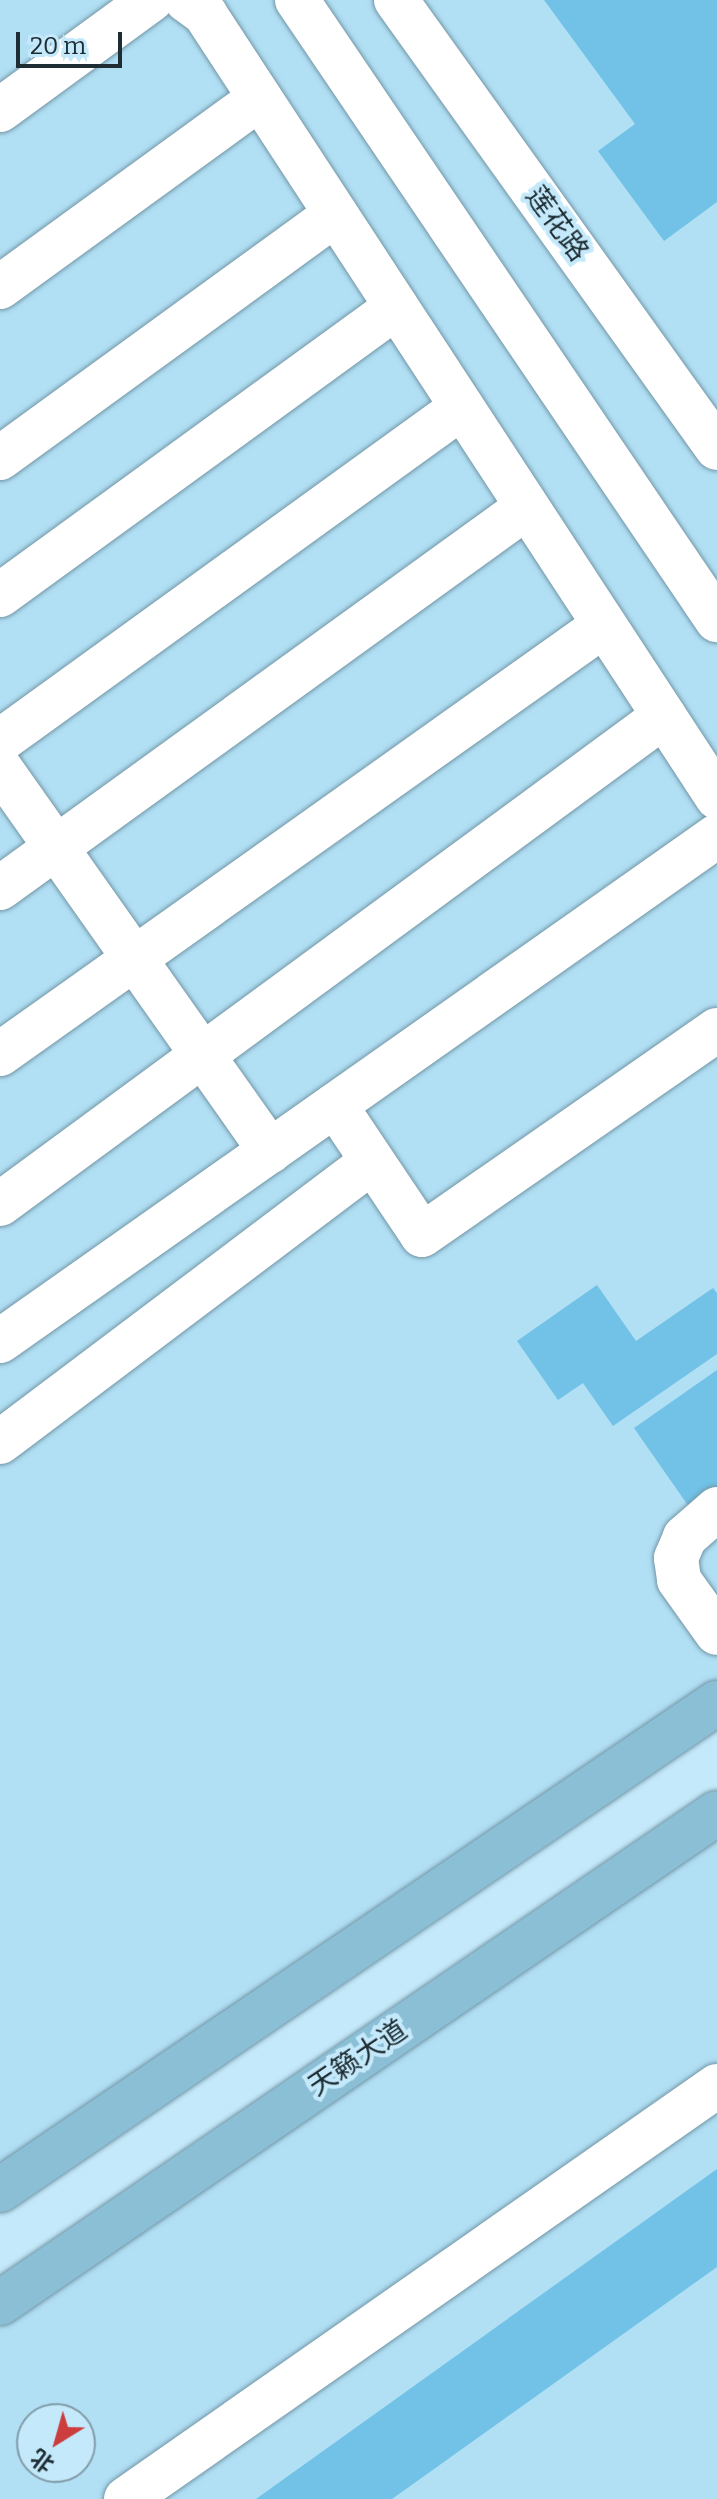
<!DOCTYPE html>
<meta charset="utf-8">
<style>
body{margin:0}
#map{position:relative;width:717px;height:2499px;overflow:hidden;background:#c4e9fa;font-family:Bitter,"Noto Sans SC",serif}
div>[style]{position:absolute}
.built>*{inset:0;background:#b1dff4}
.building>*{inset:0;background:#71c2e6}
.roads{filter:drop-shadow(0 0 2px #7396a6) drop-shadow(0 0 2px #7396a6)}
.minor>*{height:44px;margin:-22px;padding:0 22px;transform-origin:22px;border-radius:22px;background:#fff}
.major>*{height:44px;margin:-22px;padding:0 22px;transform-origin:22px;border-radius:22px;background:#8bbfd5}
span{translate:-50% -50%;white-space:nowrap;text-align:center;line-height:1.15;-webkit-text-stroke:8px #c4e9fa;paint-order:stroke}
.street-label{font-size:28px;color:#1e2c33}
.north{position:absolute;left:16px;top:2403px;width:80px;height:80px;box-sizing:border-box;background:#c4e9fa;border:2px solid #829daa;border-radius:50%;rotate:217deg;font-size:22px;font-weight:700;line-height:32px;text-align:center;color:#1e2c33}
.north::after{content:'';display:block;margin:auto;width:28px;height:36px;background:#cc3d3d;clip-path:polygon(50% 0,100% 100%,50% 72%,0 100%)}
.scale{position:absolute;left:16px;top:32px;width:106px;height:36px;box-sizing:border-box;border:4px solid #1e2c33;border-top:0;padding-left:10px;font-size:24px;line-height:28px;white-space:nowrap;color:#1e2c33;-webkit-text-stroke:6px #c4e9fa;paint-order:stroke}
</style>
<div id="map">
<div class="built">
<i style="clip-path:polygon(0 0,717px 0,717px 1705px,0 2193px)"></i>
<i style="clip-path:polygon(evenodd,717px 1813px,717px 2499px,0 2499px,0 2303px,717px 1813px,32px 2419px,80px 2419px,80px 2467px,32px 2467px,32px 2419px)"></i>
</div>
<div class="building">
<i style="clip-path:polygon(544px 0,717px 0,717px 202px,664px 241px,598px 151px,635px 124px)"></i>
<i style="clip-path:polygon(597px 1285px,636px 1341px,713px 1288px,717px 1293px,717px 1354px,613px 1426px,583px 1383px,558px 1400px,517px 1341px)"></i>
<i style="clip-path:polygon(717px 1370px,717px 1499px,694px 1514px,634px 1428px)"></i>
<i style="clip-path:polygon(717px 2169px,717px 2267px,392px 2499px,256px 2499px)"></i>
</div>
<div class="roads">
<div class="minor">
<i style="left:186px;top:0;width:24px;rotate:36deg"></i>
<i style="left:205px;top:14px;width:936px;rotate:56.82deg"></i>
<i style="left:297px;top:0;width:749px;rotate:55.89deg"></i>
<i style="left:396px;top:0;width:551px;rotate:54.38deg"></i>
<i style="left:0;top:110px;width:187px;rotate:-36.1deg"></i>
<i style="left:0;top:287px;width:321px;rotate:-36deg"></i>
<i style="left:0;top:458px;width:415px;rotate:-36deg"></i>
<i style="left:0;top:595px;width:490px;rotate:-36deg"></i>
<i style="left:0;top:741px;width:570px;rotate:-35.86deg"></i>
<i style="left:0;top:768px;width:469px;rotate:54.8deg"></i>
<i style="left:0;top:888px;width:650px;rotate:-35.87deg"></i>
<i style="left:0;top:1054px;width:741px;rotate:-35.38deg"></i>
<i style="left:335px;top:1105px;width:156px;rotate:56.2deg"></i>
<i style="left:422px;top:1235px;width:359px;rotate:-34.8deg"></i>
<i style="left:0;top:1204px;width:824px;rotate:-36.31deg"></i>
<i style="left:0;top:1341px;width:877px;rotate:-35.16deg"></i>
<i style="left:0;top:1442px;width:466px;rotate:-37deg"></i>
<i style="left:717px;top:1509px;width:43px;rotate:138.8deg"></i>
<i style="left:685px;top:1537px;width:23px;rotate:113deg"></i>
<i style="left:676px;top:1558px;width:22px;rotate:82deg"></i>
<i style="left:679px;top:1580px;width:65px;rotate:54.4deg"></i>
<i style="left:126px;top:2499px;width:721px;rotate:-34.95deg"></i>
</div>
<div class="major">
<i style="left:0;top:2190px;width:867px;rotate:-34.19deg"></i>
<i style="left:0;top:2303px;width:868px;rotate:-34.35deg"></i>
</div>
</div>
<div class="street-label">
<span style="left:557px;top:224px;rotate:54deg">莲花路</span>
<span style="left:358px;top:2058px;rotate:-34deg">天籁大道</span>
</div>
<div class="north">北</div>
<div class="scale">20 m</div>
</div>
